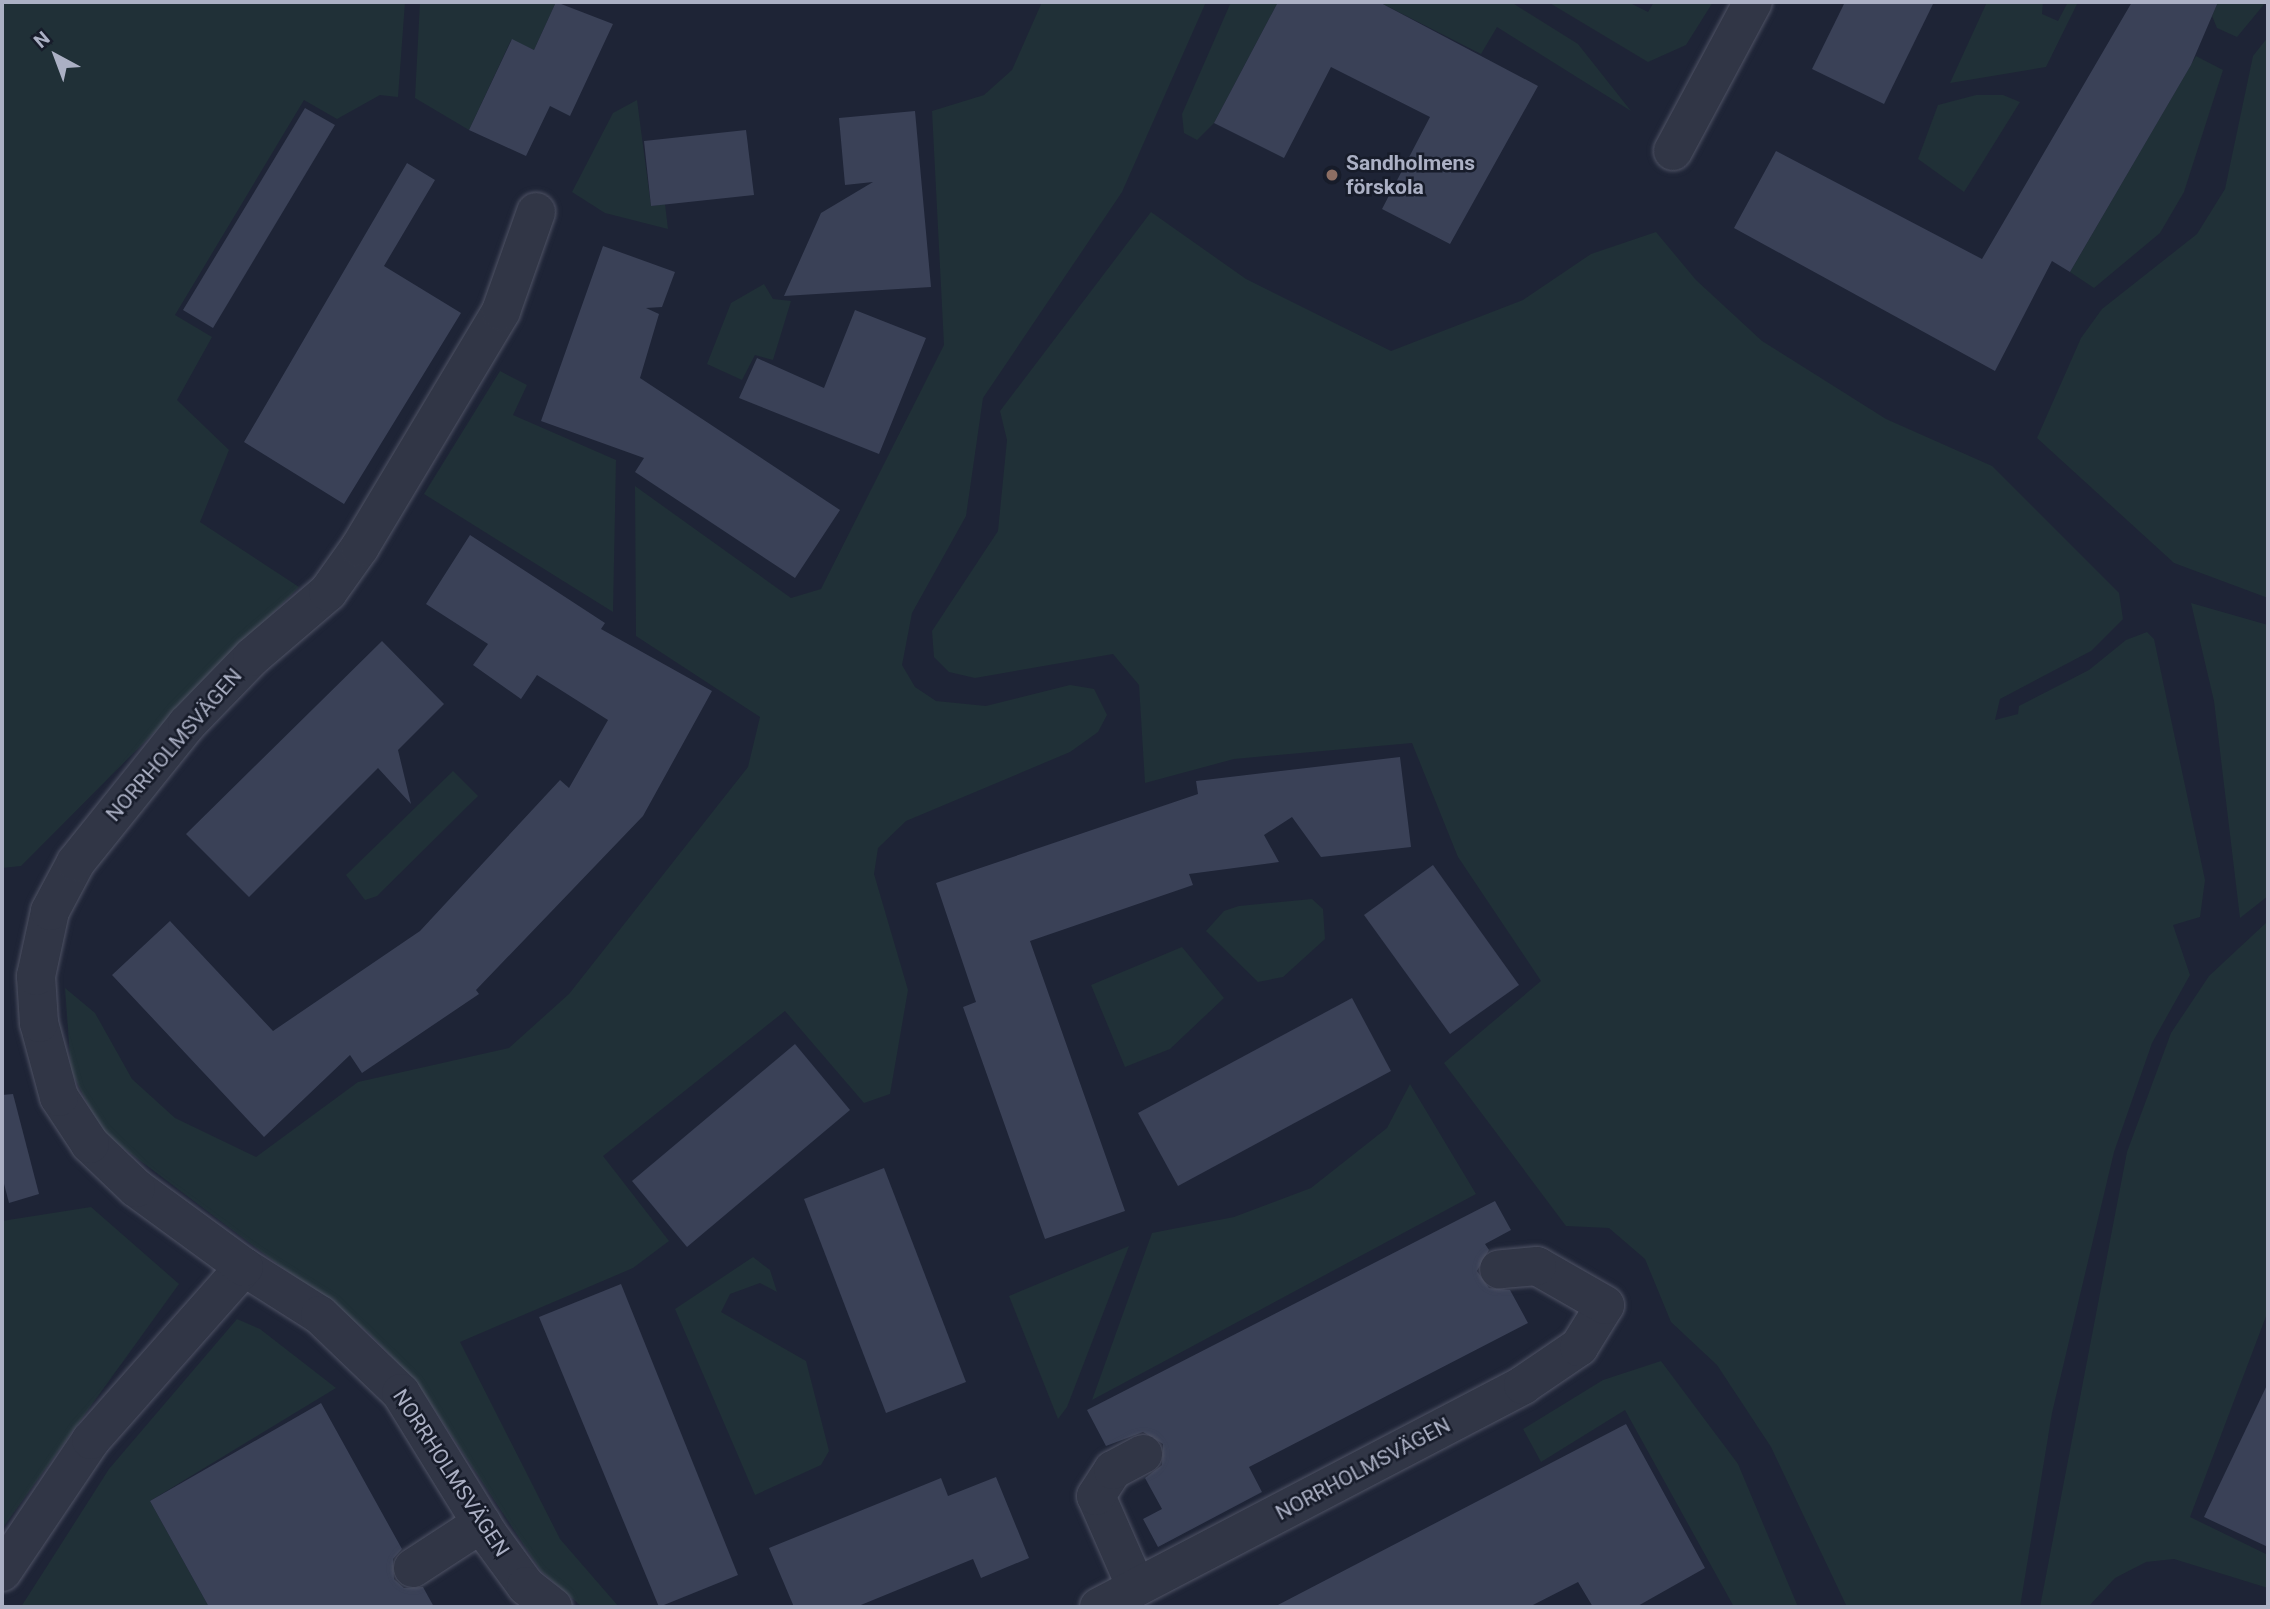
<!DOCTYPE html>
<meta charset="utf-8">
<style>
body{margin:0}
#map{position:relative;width:2270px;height:1609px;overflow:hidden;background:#1e2436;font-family:Roboto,sans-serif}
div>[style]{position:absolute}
.green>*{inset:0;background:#203037}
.building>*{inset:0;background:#3a4157}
.roads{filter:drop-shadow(0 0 2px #4f5365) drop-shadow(0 0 2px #4f5365)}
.minor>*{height:38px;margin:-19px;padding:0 19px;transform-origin:19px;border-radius:19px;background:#313646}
.dots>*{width:19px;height:19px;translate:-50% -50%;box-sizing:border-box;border:4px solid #171c2a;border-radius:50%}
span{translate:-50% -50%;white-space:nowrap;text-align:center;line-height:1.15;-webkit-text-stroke:5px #171c2a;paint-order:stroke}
.poi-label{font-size:21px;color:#abb0c4;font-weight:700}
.left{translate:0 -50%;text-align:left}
.street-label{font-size:21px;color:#abb0c4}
.frame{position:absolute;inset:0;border:4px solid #abb0c4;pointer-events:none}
.north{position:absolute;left:21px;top:21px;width:70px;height:70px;-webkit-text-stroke:5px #171c2a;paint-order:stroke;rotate:319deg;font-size:19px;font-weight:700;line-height:28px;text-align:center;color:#abb0c4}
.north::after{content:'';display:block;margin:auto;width:24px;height:32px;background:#abb0c4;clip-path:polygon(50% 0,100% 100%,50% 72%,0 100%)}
</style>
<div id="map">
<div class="green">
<i style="clip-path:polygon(2px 2px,405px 2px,398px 97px,380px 95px,337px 119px,304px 100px,175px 315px,212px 337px,177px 400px,229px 450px,200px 522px,299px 587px,21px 866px,2px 868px)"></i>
<i style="clip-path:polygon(420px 2px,556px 2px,534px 50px,511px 40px,469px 130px,415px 98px)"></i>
<i style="clip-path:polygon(1042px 2px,1206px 2px,1122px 192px,983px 398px,966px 516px,912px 613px,902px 665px,915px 687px,936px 701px,986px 706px,1070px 685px,1094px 689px,1107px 715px,1098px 732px,1070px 752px,906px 821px,878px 848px,874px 874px,908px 990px,890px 1094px,864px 1103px,785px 1011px,603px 1156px,669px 1241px,633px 1268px,460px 1342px,560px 1539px,619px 1607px,582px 1607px,541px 1571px,417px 1383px,368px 1332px,102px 1132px,71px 1071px,65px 988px,95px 1013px,132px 1079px,175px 1118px,256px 1157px,358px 1082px,509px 1048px,569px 994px,748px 767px,760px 717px,636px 636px,635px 486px,791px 598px,821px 589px,944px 345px,932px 111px,984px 95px,1012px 70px)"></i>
<i style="clip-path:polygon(1231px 2px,1278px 2px,1214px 123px,1197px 140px,1184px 133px,1182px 114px)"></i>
<i style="clip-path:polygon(1379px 2px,1511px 2px,1578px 44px,1631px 111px,1497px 27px,1481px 54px)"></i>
<i style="clip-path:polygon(1548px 2px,1628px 2px,1648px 12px,1654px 2px,1713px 2px,1686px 45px,1648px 62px)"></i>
<i style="clip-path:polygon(1987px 2px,2043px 2px,2042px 14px,2058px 21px,2068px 2px,2078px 2px,2046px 67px,1950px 83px)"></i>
<i style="clip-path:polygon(2218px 2px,2266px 2px,2237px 37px,2217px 28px,2212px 16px)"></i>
<i style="clip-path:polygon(2268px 37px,2268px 598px,2174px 563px,2037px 438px,2081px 338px,2102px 309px,2197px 234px,2225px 189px,2253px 56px)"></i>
<i style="clip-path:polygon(2196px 56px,2223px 70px,2184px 192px,2160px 233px,2094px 288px,2070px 272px)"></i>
<i style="clip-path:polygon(1976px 95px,2003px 95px,2020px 102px,1964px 192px,1918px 159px,1938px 105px)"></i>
<i style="clip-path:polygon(637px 100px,651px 206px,665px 204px,668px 229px,605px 213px,572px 192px,613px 113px)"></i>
<i style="clip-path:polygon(1151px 212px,1246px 279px,1391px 351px,1523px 300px,1591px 254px,1656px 232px,1696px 280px,1762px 341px,1886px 419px,1992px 466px,2119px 593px,2123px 619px,2091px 651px,2000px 699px,1995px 720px,2018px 714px,2019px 706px,2089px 670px,2126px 640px,2147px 632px,2154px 639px,2205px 880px,2200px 917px,2173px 925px,2190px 975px,2152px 1043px,2114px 1152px,2052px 1413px,2020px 1607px,1847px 1607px,1771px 1447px,1717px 1365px,1671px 1322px,1645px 1259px,1609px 1228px,1566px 1226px,1444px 1063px,1541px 981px,1458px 857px,1412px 743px,1234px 759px,1145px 783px,1139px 685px,1113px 654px,975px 678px,949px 672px,934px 657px,932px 631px,998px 531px,1007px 440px,1000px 411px)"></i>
<i style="clip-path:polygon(764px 284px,773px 299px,791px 301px,773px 360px,755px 355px,742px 380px,707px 364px,731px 303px)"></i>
<i style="clip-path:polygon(500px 371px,527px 385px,513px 415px,616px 460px,613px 612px,424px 494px)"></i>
<i style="clip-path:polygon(2191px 603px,2268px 625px,2268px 896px,2240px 918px,2214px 701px)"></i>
<i style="clip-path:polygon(453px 771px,478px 796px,377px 896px,365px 900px,346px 875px)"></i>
<i style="clip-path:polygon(1312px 899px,1323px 909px,1325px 939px,1283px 977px,1258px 982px,1206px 931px,1224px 911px,1239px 906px)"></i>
<i style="clip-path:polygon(2268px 921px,2268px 1311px,2190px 1517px,2268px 1555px,2268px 1588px,2174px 1559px,2146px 1562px,2115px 1578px,2088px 1607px,2040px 1607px,2127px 1152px,2171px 1033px,2209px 976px)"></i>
<i style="clip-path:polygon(1182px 947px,1224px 998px,1170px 1049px,1125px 1067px,1091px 985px)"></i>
<i style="clip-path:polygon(1410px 1084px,1476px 1194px,1092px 1400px,1152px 1233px,1234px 1217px,1311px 1188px,1387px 1128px)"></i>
<i style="clip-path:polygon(91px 1207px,179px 1284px,2px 1529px,2px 1221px)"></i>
<i style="clip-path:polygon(1129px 1246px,1067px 1407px,1058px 1419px,1009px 1296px)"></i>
<i style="clip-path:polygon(753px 1257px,770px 1270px,777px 1292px,760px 1283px,730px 1294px,721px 1312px,806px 1361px,829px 1451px,821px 1465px,755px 1495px,675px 1309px)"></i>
<i style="clip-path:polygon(237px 1319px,260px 1329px,336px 1388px,150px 1501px,209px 1607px,21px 1607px,109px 1469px)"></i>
<i style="clip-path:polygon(1661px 1361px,1738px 1464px,1798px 1607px,1734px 1607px,1625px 1410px,1541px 1462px,1523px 1429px,1603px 1380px)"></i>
</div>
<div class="building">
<i style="clip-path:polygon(556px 2px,613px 24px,570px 116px,550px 106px,526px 156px,469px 130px,512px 39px,534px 50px)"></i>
<i style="clip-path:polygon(1278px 2px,1379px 2px,1538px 86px,1450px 244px,1382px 209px,1430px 117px,1331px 67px,1284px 158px,1214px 123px)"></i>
<i style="clip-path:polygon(1845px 2px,1934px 2px,1884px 104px,1812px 69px)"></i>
<i style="clip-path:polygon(2132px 2px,2218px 2px,2191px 65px,2070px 272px,2052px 261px,1995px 371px,1734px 228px,1776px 151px,1982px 259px)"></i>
<i style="clip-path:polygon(305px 108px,335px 125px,213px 328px,183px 310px)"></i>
<i style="clip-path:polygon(915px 111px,931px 287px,784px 296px,821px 213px,873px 182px,845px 185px,839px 118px)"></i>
<i style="clip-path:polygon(746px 130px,754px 195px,651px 206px,644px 141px)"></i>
<i style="clip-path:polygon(407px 163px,435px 180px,384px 266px,461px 313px,344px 504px,244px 442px)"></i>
<i style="clip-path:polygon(603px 246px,675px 272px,662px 307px,646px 308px,659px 314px,640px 378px,840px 510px,795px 578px,635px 472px,644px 458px,541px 421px)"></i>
<i style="clip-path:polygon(855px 310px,926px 338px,879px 454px,739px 398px,757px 358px,824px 388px)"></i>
<i style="clip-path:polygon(470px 535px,605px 623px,601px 629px,712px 691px,643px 816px,476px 990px,479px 994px,362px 1073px,350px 1055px,264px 1137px,112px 975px,170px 921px,273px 1031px,420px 931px,560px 780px,569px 788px,608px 720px,537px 675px,521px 699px,473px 665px,488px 644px,426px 604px)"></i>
<i style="clip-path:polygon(382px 641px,444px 704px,398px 750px,411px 804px,378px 768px,249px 897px,186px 834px)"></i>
<i style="clip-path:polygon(1400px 757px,1411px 847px,1321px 857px,1292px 817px,1264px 835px,1279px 862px,1189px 874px,1193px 885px,1030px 941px,1125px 1211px,1045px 1239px,963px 1007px,976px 1002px,936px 883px,1198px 794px,1196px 781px)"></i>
<i style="clip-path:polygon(1433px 865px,1519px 985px,1450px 1034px,1364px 915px)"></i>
<i style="clip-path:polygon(1352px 998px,1391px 1071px,1178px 1186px,1138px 1113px)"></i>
<i style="clip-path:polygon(795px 1044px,850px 1110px,687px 1247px,632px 1181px)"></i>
<i style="clip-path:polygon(13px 1094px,39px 1194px,9px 1203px,2px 1176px,2px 1095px)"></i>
<i style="clip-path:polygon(884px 1168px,966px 1382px,886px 1413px,804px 1199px)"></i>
<i style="clip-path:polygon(1495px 1201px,1511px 1230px,1485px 1244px,1489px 1250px,1477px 1271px,1489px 1288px,1510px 1290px,1528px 1323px,1249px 1467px,1262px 1492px,1158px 1547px,1143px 1519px,1162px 1509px,1145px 1478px,1162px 1465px,1163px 1444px,1143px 1432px,1106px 1446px,1087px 1410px)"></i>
<i style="clip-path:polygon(621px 1284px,738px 1575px,659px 1607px,539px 1317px)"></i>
<i style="clip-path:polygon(2268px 1383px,2268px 1547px,2204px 1517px)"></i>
<i style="clip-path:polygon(321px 1403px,402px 1549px,393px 1559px,394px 1579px,404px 1588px,423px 1587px,434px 1607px,209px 1607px,150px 1501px)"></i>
<i style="clip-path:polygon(1626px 1424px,1705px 1568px,1636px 1607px,1593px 1607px,1578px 1582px,1529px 1607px,1274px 1607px)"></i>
<i style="clip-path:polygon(996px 1477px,1029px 1558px,981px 1578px,973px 1559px,856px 1607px,794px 1607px,769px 1548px,941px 1478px,948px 1496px)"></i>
</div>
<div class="roads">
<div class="minor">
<i style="left:1673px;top:151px;width:169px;rotate:-61.8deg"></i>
<i style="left:244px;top:1267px;width:90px;rotate:32.3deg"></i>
<i style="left:320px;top:1315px;width:112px;rotate:43.9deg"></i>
<i style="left:401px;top:1393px;width:166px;rotate:58.3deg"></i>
<i style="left:488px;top:1534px;width:64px;rotate:53.8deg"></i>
<i style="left:526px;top:1586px;width:34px;rotate:38deg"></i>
<i style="left:413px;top:1568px;width:82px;rotate:-33.1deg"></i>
<i style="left:2px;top:1572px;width:159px;rotate:-56deg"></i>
<i style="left:91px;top:1440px;width:231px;rotate:-48.5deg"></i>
<i style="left:244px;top:1267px;width:134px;rotate:-143.8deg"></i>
<i style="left:136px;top:1188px;width:64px;rotate:-136.3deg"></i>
<i style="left:90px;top:1144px;width:56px;rotate:-123.4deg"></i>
<i style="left:59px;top:1097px;width:77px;rotate:-105.1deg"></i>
<i style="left:39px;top:1023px;width:47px;rotate:-93.7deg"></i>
<i style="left:36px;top:976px;width:66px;rotate:-77.8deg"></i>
<i style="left:50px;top:911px;width:55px;rotate:-62deg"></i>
<i style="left:76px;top:862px;width:177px;rotate:-51.2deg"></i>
<i style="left:187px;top:724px;width:93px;rotate:-45.9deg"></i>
<i style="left:252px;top:657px;width:100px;rotate:-40.5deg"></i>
<i style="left:328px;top:592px;width:55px;rotate:-54.6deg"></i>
<i style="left:360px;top:547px;width:275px;rotate:-59.1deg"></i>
<i style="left:501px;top:311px;width:105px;rotate:-70.5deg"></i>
<i style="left:1136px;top:1587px;width:99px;rotate:-113.7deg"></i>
<i style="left:1096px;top:1496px;width:31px;rotate:-57deg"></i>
<i style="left:1113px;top:1470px;width:34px;rotate:-28deg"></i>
<i style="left:1099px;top:1607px;width:479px;rotate:-27.6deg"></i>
<i style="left:1523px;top:1385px;width:68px;rotate:-34.2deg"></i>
<i style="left:1579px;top:1347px;width:49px;rotate:-58.2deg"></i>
<i style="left:1605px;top:1305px;width:78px;rotate:-150.2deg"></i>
<i style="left:1537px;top:1266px;width:38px;rotate:175deg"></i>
</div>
</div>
<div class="dots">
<i style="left:1332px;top:175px;background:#8d6e63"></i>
</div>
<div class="poi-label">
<span class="left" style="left:1346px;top:175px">Sandholmens<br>förskola</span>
</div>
<div class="street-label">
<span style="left:174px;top:745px;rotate:-49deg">NORRHOLMSVÄGEN</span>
<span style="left:1363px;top:1469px;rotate:-28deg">NORRHOLMSVÄGEN</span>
<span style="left:451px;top:1473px;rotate:57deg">NORRHOLMSVÄGEN</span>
</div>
<div class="frame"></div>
<div class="north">N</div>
</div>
